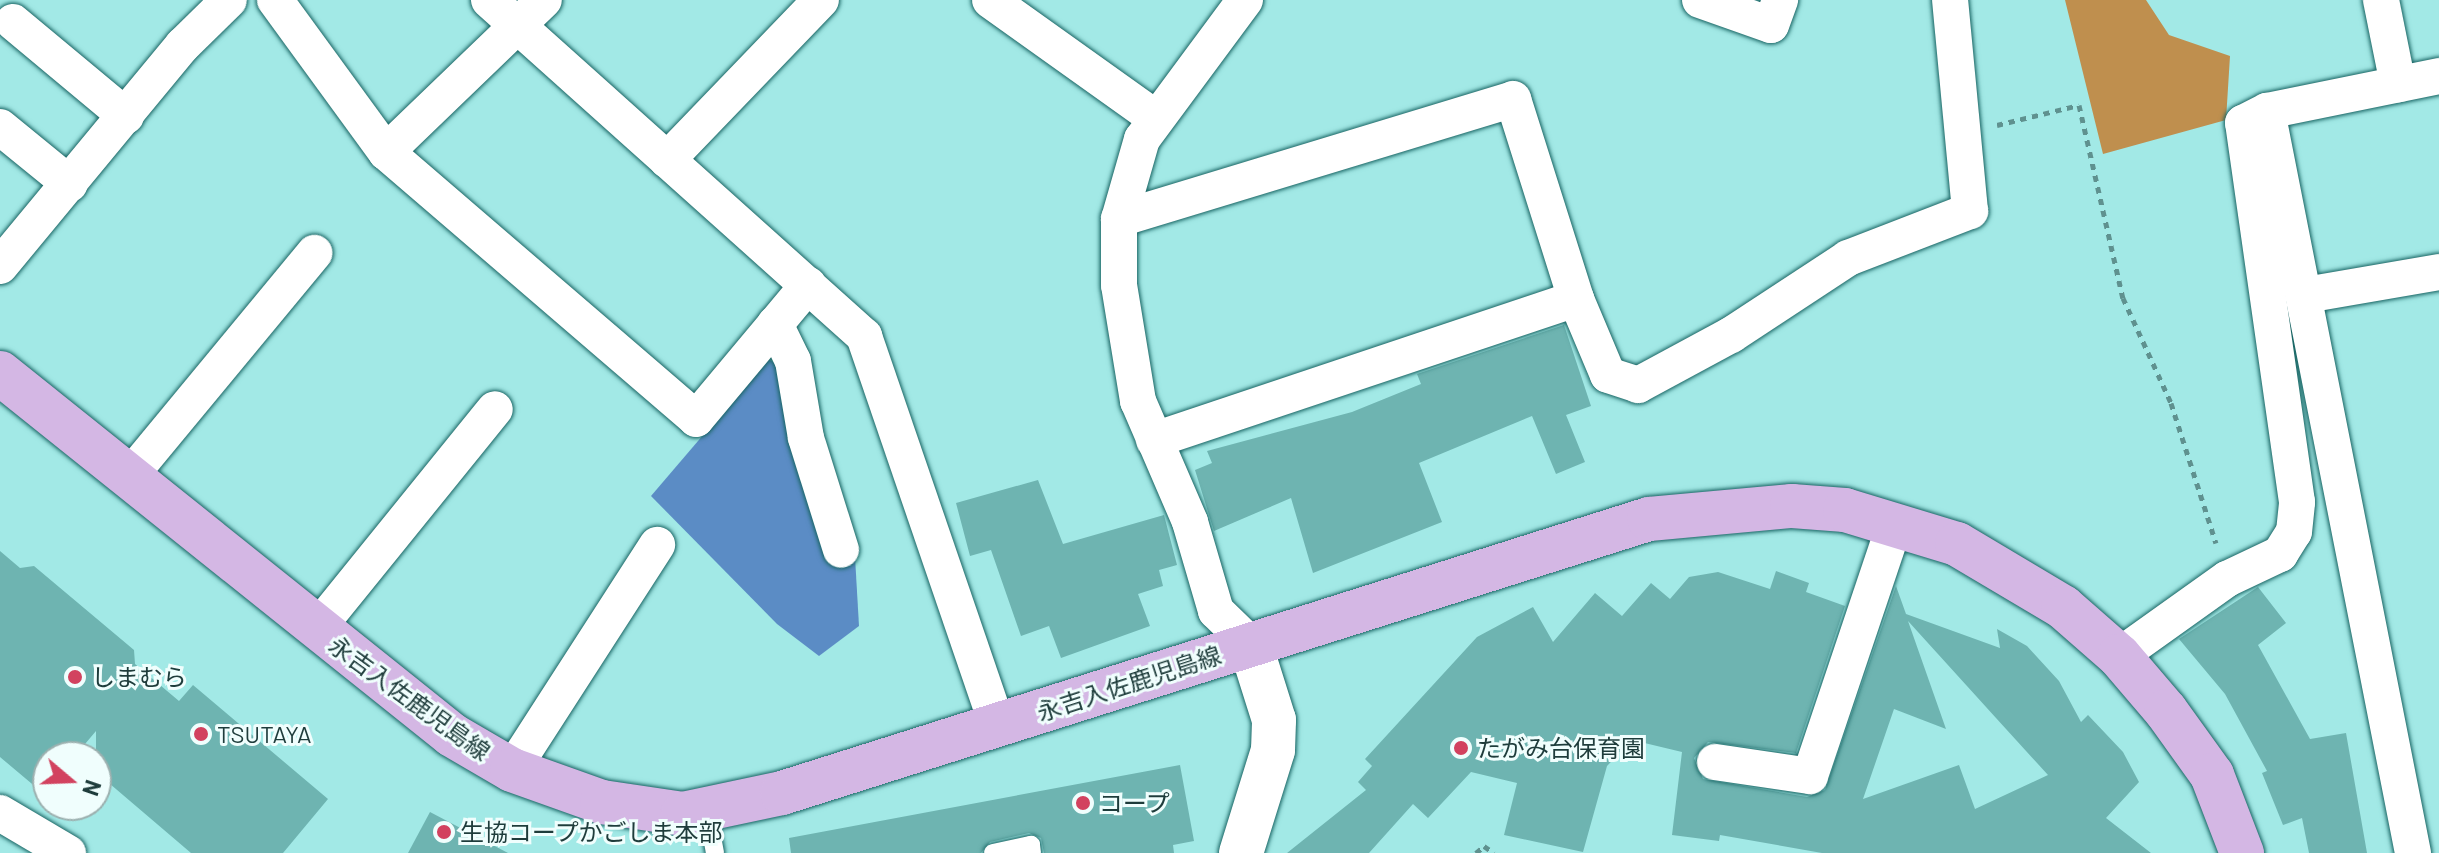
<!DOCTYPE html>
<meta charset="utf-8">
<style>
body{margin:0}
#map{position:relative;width:2439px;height:853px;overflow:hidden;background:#a2e9e6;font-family:Barlow,"Noto Sans JP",sans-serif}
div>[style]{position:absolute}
.forest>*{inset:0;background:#bf8f4e}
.water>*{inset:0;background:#5b8cc5}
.building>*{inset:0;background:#6eb4b1}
.path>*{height:5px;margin-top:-2.5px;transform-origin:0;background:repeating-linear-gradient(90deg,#5f918f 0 6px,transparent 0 12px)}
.roads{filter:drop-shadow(0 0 2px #186463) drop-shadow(0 0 2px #186463)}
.service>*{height:18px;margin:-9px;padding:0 9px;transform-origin:9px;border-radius:9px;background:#fff}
.minor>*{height:36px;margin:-18px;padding:0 18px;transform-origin:18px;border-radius:18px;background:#fff}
.tertiary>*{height:44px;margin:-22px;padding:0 22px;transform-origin:22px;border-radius:22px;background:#fff}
.primary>*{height:44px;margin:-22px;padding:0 22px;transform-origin:22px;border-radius:22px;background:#d4b7e4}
.dots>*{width:22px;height:22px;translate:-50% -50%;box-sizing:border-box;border:4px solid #f0fefd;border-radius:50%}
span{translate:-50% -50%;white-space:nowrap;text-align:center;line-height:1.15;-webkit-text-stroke:6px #f0fefd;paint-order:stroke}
.poi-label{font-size:24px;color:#1e3c3b}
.left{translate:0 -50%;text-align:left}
.street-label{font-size:24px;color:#1e3c3b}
.north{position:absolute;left:32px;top:741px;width:80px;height:80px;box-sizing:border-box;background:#f0fefd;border:2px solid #9cb0af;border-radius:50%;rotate:109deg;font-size:22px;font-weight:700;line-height:32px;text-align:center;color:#1e3c3b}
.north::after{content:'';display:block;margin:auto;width:28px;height:36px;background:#d2425f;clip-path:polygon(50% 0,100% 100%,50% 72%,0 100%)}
</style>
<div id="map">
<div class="forest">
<i style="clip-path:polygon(2065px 0,2146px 0,2169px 35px,2230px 56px,2226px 120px,2103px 154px)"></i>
</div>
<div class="water">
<i style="clip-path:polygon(768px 359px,785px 369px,855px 557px,859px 626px,819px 656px,777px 624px,651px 496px)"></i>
</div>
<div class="building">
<i style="clip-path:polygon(1564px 325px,1591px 406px,1566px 415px,1585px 462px,1556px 474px,1532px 416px,1419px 463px,1442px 522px,1313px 573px,1291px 498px,1214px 531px,1195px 470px,1212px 463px,1207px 451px,1352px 412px,1421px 384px,1417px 374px)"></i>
<i style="clip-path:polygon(1038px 480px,1063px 544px,1164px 515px,1177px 565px,1159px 570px,1163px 586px,1138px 594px,1150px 626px,1061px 658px,1049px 626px,1021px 636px,991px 550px,970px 556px,956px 503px)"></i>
<i style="clip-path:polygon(0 551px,20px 568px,34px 566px,134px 650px,135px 664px,179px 701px,193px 685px,328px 799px,283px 853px,191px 853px,96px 772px,96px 731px,74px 757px,48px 757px,44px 794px,0 757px)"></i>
<i style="clip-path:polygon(evenodd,1776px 571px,1809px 583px,1806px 592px,1845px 606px,1796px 753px,1708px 742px,1694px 758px,1703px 779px,1807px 797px,1825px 790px,1896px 586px,1906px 614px,2000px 648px,1997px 629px,2027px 646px,2059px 681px,2081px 722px,2088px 715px,2123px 752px,2139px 782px,2106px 818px,2151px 853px,1822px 853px,1720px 835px,1719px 841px,1672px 835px,1682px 752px,1632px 740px,1607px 766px,1583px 852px,1504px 835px,1517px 783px,1471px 772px,1428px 818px,1413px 804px,1369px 853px,1287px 853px,1366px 790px,1358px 782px,1372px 766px,1365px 759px,1477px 637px,1533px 607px,1553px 642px,1595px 593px,1622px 616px,1651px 583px,1670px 599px,1689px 577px,1718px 572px,1770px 589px,1776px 571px,1908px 621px,1996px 718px,2048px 775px,1975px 809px,1959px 765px,1863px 799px,1894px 709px,1946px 729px,1908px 621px)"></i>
<i style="clip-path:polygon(2258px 587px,2286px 623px,2258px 645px,2310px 739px,2346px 733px,2367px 853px,2309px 853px,2302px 818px,2283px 825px,2262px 773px,2267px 771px,2225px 694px,2179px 639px)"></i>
<i style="clip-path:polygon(1180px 765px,1194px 841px,1173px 845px,1174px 853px,1044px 853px,1041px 838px,1029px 833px,990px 842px,981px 853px,791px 853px,789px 838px)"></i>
<i style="clip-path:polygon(430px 812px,508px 853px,408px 853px)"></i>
</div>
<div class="path">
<i style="left:1997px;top:125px;width:84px;rotate:-13.7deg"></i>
<i style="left:2079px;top:105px;width:198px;rotate:77.2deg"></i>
<i style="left:2123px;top:298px;width:115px;rotate:65.4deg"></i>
<i style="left:2171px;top:403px;width:147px;rotate:72.2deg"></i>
<i style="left:1476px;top:853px;width:11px;rotate:-41deg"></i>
<i style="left:1484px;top:846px;width:12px;rotate:35deg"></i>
</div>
<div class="roads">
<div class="service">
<i style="left:707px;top:809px;width:45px;rotate:79.7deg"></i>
<i style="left:993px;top:853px;width:39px;rotate:-12deg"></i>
<i style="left:1031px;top:845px;width:8px;rotate:83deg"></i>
</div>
<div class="minor">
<i style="left:275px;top:0;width:188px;rotate:53.9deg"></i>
<i style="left:386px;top:152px;width:409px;rotate:40.7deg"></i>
<i style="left:696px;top:419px;width:175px;rotate:-50.1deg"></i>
<i style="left:489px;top:0;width:504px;rotate:41.86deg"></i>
<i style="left:864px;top:336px;width:411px;rotate:71.1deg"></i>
<i style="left:990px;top:0;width:201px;rotate:35.5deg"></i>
<i style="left:1245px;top:0;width:173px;rotate:126.5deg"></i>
<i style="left:1142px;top:139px;width:83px;rotate:106deg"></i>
<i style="left:1119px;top:219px;width:66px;rotate:90deg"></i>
<i style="left:1119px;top:285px;width:118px;rotate:80.7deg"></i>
<i style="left:1138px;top:401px;width:132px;rotate:66.7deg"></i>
<i style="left:1190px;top:522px;width:93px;rotate:73.7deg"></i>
<i style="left:1216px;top:611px;width:47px;rotate:44.1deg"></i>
<i style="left:1700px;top:0;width:75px;rotate:19.4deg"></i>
<i style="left:1771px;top:25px;width:27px;rotate:-70deg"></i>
<i style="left:2381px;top:0;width:86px;rotate:78.6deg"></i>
<i style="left:13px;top:22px;width:147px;rotate:39.8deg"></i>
<i style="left:0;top:127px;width:90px;rotate:39.2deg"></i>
<i style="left:386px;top:152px;width:219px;rotate:-43.9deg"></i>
<i style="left:667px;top:160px;width:222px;rotate:-46.1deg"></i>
<i style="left:1119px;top:219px;width:412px;rotate:-16.9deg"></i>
<i style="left:1513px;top:99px;width:210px;rotate:72.5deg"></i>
<i style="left:1576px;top:299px;width:82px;rotate:67.2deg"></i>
<i style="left:1608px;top:375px;width:32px;rotate:18deg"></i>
<i style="left:1638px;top:385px;width:106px;rotate:-28.3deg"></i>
<i style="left:1731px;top:335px;width:140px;rotate:-33.3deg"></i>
<i style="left:1848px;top:258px;width:131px;rotate:-21.1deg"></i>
<i style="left:1970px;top:211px;width:212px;rotate:-95.4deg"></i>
<i style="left:0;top:266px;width:287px;rotate:-50.4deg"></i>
<i style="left:183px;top:45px;width:64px;rotate:-44.4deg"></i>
<i style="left:2306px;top:295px;width:135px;rotate:-9.8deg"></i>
<i style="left:775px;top:324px;width:41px;rotate:64.1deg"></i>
<i style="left:793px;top:361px;width:78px;rotate:80.4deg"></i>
<i style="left:806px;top:438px;width:117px;rotate:72.6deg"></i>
<i style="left:1154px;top:440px;width:445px;rotate:-18.5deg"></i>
<i style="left:129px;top:477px;width:291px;rotate:-50.4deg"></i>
<i style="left:316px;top:630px;width:284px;rotate:-51deg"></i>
<i style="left:2119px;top:656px;width:133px;rotate:-35.5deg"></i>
<i style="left:2227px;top:579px;width:59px;rotate:-25.3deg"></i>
<i style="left:2280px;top:554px;width:26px;rotate:-58deg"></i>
<i style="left:2294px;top:532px;width:30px;rotate:-84deg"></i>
<i style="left:2297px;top:502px;width:383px;rotate:-98.1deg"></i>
<i style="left:2243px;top:123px;width:27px;rotate:-27deg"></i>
<i style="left:1715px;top:762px;width:96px;rotate:8.4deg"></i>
<i style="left:1810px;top:776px;width:267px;rotate:-71.4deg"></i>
<i style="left:512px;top:770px;width:268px;rotate:-57.2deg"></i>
<i style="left:0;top:813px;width:79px;rotate:30.5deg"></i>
<i style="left:2413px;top:853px;width:756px;rotate:-101.13deg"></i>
<i style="left:2267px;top:111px;width:176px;rotate:-11.5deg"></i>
</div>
<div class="tertiary">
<i style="left:1241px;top:853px;width:108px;rotate:-72.7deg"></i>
<i style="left:1273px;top:750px;width:30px;rotate:-88deg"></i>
<i style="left:1274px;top:720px;width:80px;rotate:-107.5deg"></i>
</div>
<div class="primary">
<i style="left:0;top:373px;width:579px;rotate:38.69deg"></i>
<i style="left:452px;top:735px;width:69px;rotate:30.3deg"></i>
<i style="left:512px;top:770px;width:96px;rotate:19.6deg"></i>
<i style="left:602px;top:802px;width:82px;rotate:8.4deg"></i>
<i style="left:683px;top:814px;width:101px;rotate:-12deg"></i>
<i style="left:782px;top:793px;width:909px;rotate:-17.54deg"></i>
<i style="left:1649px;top:519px;width:144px;rotate:-5.2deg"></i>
<i style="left:1792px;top:506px;width:53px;rotate:4.3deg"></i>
<i style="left:1845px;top:510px;width:117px;rotate:16.9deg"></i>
<i style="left:1957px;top:544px;width:123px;rotate:30.7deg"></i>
<i style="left:2063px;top:607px;width:74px;rotate:41.2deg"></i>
<i style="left:2119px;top:656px;width:72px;rotate:49.5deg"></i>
<i style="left:2166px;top:711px;width:79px;rotate:54.3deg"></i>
<i style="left:2212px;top:775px;width:84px;rotate:69deg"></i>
</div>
</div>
<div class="dots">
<i style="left:75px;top:677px;background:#d2425f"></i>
<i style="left:201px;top:734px;background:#d2425f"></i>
<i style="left:1461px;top:748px;background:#d2425f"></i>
<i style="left:1083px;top:803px;background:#d2425f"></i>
<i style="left:444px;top:832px;background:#d2425f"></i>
</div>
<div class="poi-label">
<span class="left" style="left:91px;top:677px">しまむら</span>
<span class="left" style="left:217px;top:734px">TSUTAYA</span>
<span class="left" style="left:1477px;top:748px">たがみ台保育園</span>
<span class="left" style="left:1099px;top:803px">コープ</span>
<span class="left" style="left:460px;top:832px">生協コープかごしま本部</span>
</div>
<div class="street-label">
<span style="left:1129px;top:683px;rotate:-18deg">永吉入佐鹿児島線</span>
<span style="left:410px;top:698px;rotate:36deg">永吉入佐鹿児島線</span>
</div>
<div class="north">N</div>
</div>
